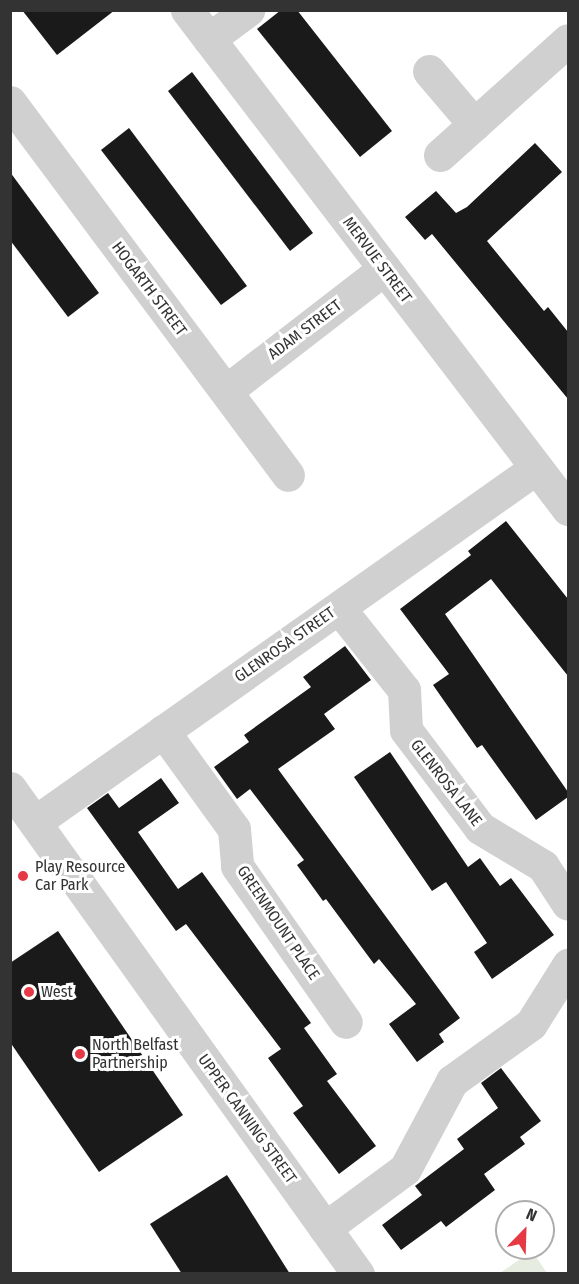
<!DOCTYPE html>
<style>
body{margin:0}
#map{position:relative;width:579px;height:1284px;overflow:hidden;background:#fff;font-family:"Fira Sans Condensed",sans-serif}
div>[style]{position:absolute}
.green>*{inset:0;background:#e6ecdf}
.building>*{inset:0;background:#1a1a1a}
.minor>*{height:33px;margin:-16.5px;padding:0 16.5px;transform-origin:16.5px;border-radius:16.5px;background:#d0d0d0}
.dots>*{width:16px;height:16px;translate:-50% -50%;box-sizing:border-box;border:3px solid #fff;border-radius:50%}
span{translate:-50% -50%;white-space:nowrap;text-align:center;line-height:1.15;-webkit-text-stroke:6px #fff;paint-order:stroke}
.street-label{font-size:16px;color:#333}
.poi-label{font-size:16px;color:#333}
.left{translate:0 -50%;text-align:left}
.frame{position:absolute;inset:0;border:12px solid #333;pointer-events:none}
.north{position:absolute;left:495px;top:1200px;width:60px;height:60px;box-sizing:border-box;background:#fff;border:2px solid #adadad;border-radius:50%;rotate:23deg;font-size:16px;font-weight:700;line-height:24px;text-align:center;color:#333}
.north::after{content:'';display:block;margin:auto;width:21px;height:27px;background:#e63946;clip-path:polygon(50% 0,100% 100%,50% 72%,0 100%)}
</style>
<div id="map">
<div class="green">
<i style="clip-path:polygon(532px 1251px,547px 1273px,500px 1273px)"></i>
</div>
<div class="building">
<i style="clip-path:polygon(22px 10px,115px 10px,57px 55px)"></i>
<i style="clip-path:polygon(281px 10px,297px 10px,392px 131px,360px 157px,257px 29px)"></i>
<i style="clip-path:polygon(192px 72px,313px 233px,290px 251px,168px 91px)"></i>
<i style="clip-path:polygon(129px 128px,247px 286px,221px 305px,101px 150px)"></i>
<i style="clip-path:polygon(535px 143px,562px 172px,487px 241px,544px 311px,548px 307px,568px 332px,568px 399px,432px 234px,425px 240px,405px 217px,436px 191px,456px 213px,467px 207px)"></i>
<i style="clip-path:polygon(10px 172px,99px 293px,68px 317px,10px 240px)"></i>
<i style="clip-path:polygon(506px 521px,568px 599px,568px 676px,491px 579px,445px 614px,568px 792px,568px 797px,536px 820px,482px 745px,477px 748px,433px 685px,449px 674px,400px 609px,471px 555px,468px 551px)"></i>
<i style="clip-path:polygon(345px 646px,371px 680px,324px 714px,335px 729px,278px 769px,460px 1018px,439px 1034px,444px 1042px,417px 1062px,389px 1024px,416px 1004px,379px 959px,374px 964px,326px 899px,323px 901px,297px 865px,304px 860px,250px 789px,237px 799px,214px 767px,249px 742px,244px 735px,311px 687px,303px 677px)"></i>
<i style="clip-path:polygon(390px 752px,468px 867px,480px 858px,500px 886px,511px 878px,554px 935px,492px 979px,474px 952px,487px 943px,446px 882px,432px 891px,354px 777px)"></i>
<i style="clip-path:polygon(161px 778px,179px 803px,138px 832px,178px 889px,202px 872px,311px 1023px,304px 1028px,337px 1074px,327px 1081px,376px 1146px,339px 1174px,293px 1113px,303px 1106px,268px 1058px,281px 1049px,186px 924px,176px 931px,87px 808px,108px 793px,119px 808px)"></i>
<i style="clip-path:polygon(58px 931px,183px 1115px,99px 1172px,10px 1042px,10px 963px)"></i>
<i style="clip-path:polygon(501px 1068px,541px 1121px,520px 1137px,525px 1144px,484px 1174px,495px 1190px,446px 1227px,441px 1221px,401px 1250px,382px 1225px,422px 1195px,415px 1186px,464px 1149px,457px 1139px,498px 1108px,481px 1083px)"></i>
<i style="clip-path:polygon(227px 1175px,244px 1201px,290px 1274px,182px 1274px,150px 1224px)"></i>
</div>
<div class="minor">
<i style="left:187px;top:10px;width:628px;rotate:52.64deg"></i>
<i style="left:209px;top:39px;width:49px;rotate:-36.6deg"></i>
<i style="left:429px;top:71px;width:70px;rotate:49.7deg"></i>
<i style="left:10px;top:102px;width:465px;rotate:53.3deg"></i>
<i style="left:440px;top:155px;width:172px;rotate:-41.9deg"></i>
<i style="left:226px;top:391px;width:200px;rotate:-37.7deg"></i>
<i style="left:339px;top:608px;width:105px;rotate:51.6deg"></i>
<i style="left:404px;top:690px;width:40px;rotate:87.1deg"></i>
<i style="left:406px;top:730px;width:123px;rotate:52.9deg"></i>
<i style="left:480px;top:828px;width:74px;rotate:31.1deg"></i>
<i style="left:543px;top:866px;width:45px;rotate:56.7deg"></i>
<i style="left:163px;top:731px;width:121px;rotate:54.1deg"></i>
<i style="left:234px;top:829px;width:37px;rotate:85deg"></i>
<i style="left:237px;top:866px;width:190px;rotate:55.1deg"></i>
<i style="left:10px;top:788px;width:598px;rotate:54.4deg"></i>
<i style="left:35px;top:822px;width:613px;rotate:-35.24deg"></i>
<i style="left:325px;top:1228px;width:99px;rotate:-36.4deg"></i>
<i style="left:405px;top:1169px;width:100px;rotate:-61.9deg"></i>
<i style="left:452px;top:1081px;width:97px;rotate:-35.8deg"></i>
<i style="left:531px;top:1024px;width:70px;rotate:-57.9deg"></i>
</div>
<div class="dots">
<i style="left:23px;top:876px;background:#e63946"></i>
<i style="left:29px;top:992px;background:#e63946"></i>
<i style="left:80px;top:1054px;background:#e63946"></i>
</div>
<div class="street-label">
<span style="left:377px;top:260px;rotate:53deg">MERVUE STREET</span>
<span style="left:149px;top:289px;rotate:53deg">HOGARTH STREET</span>
<span style="left:305px;top:330px;rotate:-37deg">ADAM STREET</span>
<span style="left:285px;top:645px;rotate:-35deg">GLENROSA STREET</span>
<span style="left:446px;top:783px;rotate:52deg">GLENROSA LANE</span>
<span style="left:278px;top:923px;rotate:56deg">GREENMOUNT PLACE</span>
<span style="left:247px;top:1119px;rotate:54deg">UPPER CANNING STREET</span>
</div>
<div class="poi-label">
<span class="left" style="left:35px;top:876px">Play Resource<br>Car Park</span>
<span class="left" style="left:41px;top:992px">West</span>
<span class="left" style="left:92px;top:1054px">North Belfast<br>Partnership</span>
</div>
<div class="frame"></div>
<div class="north">N</div>
</div>
